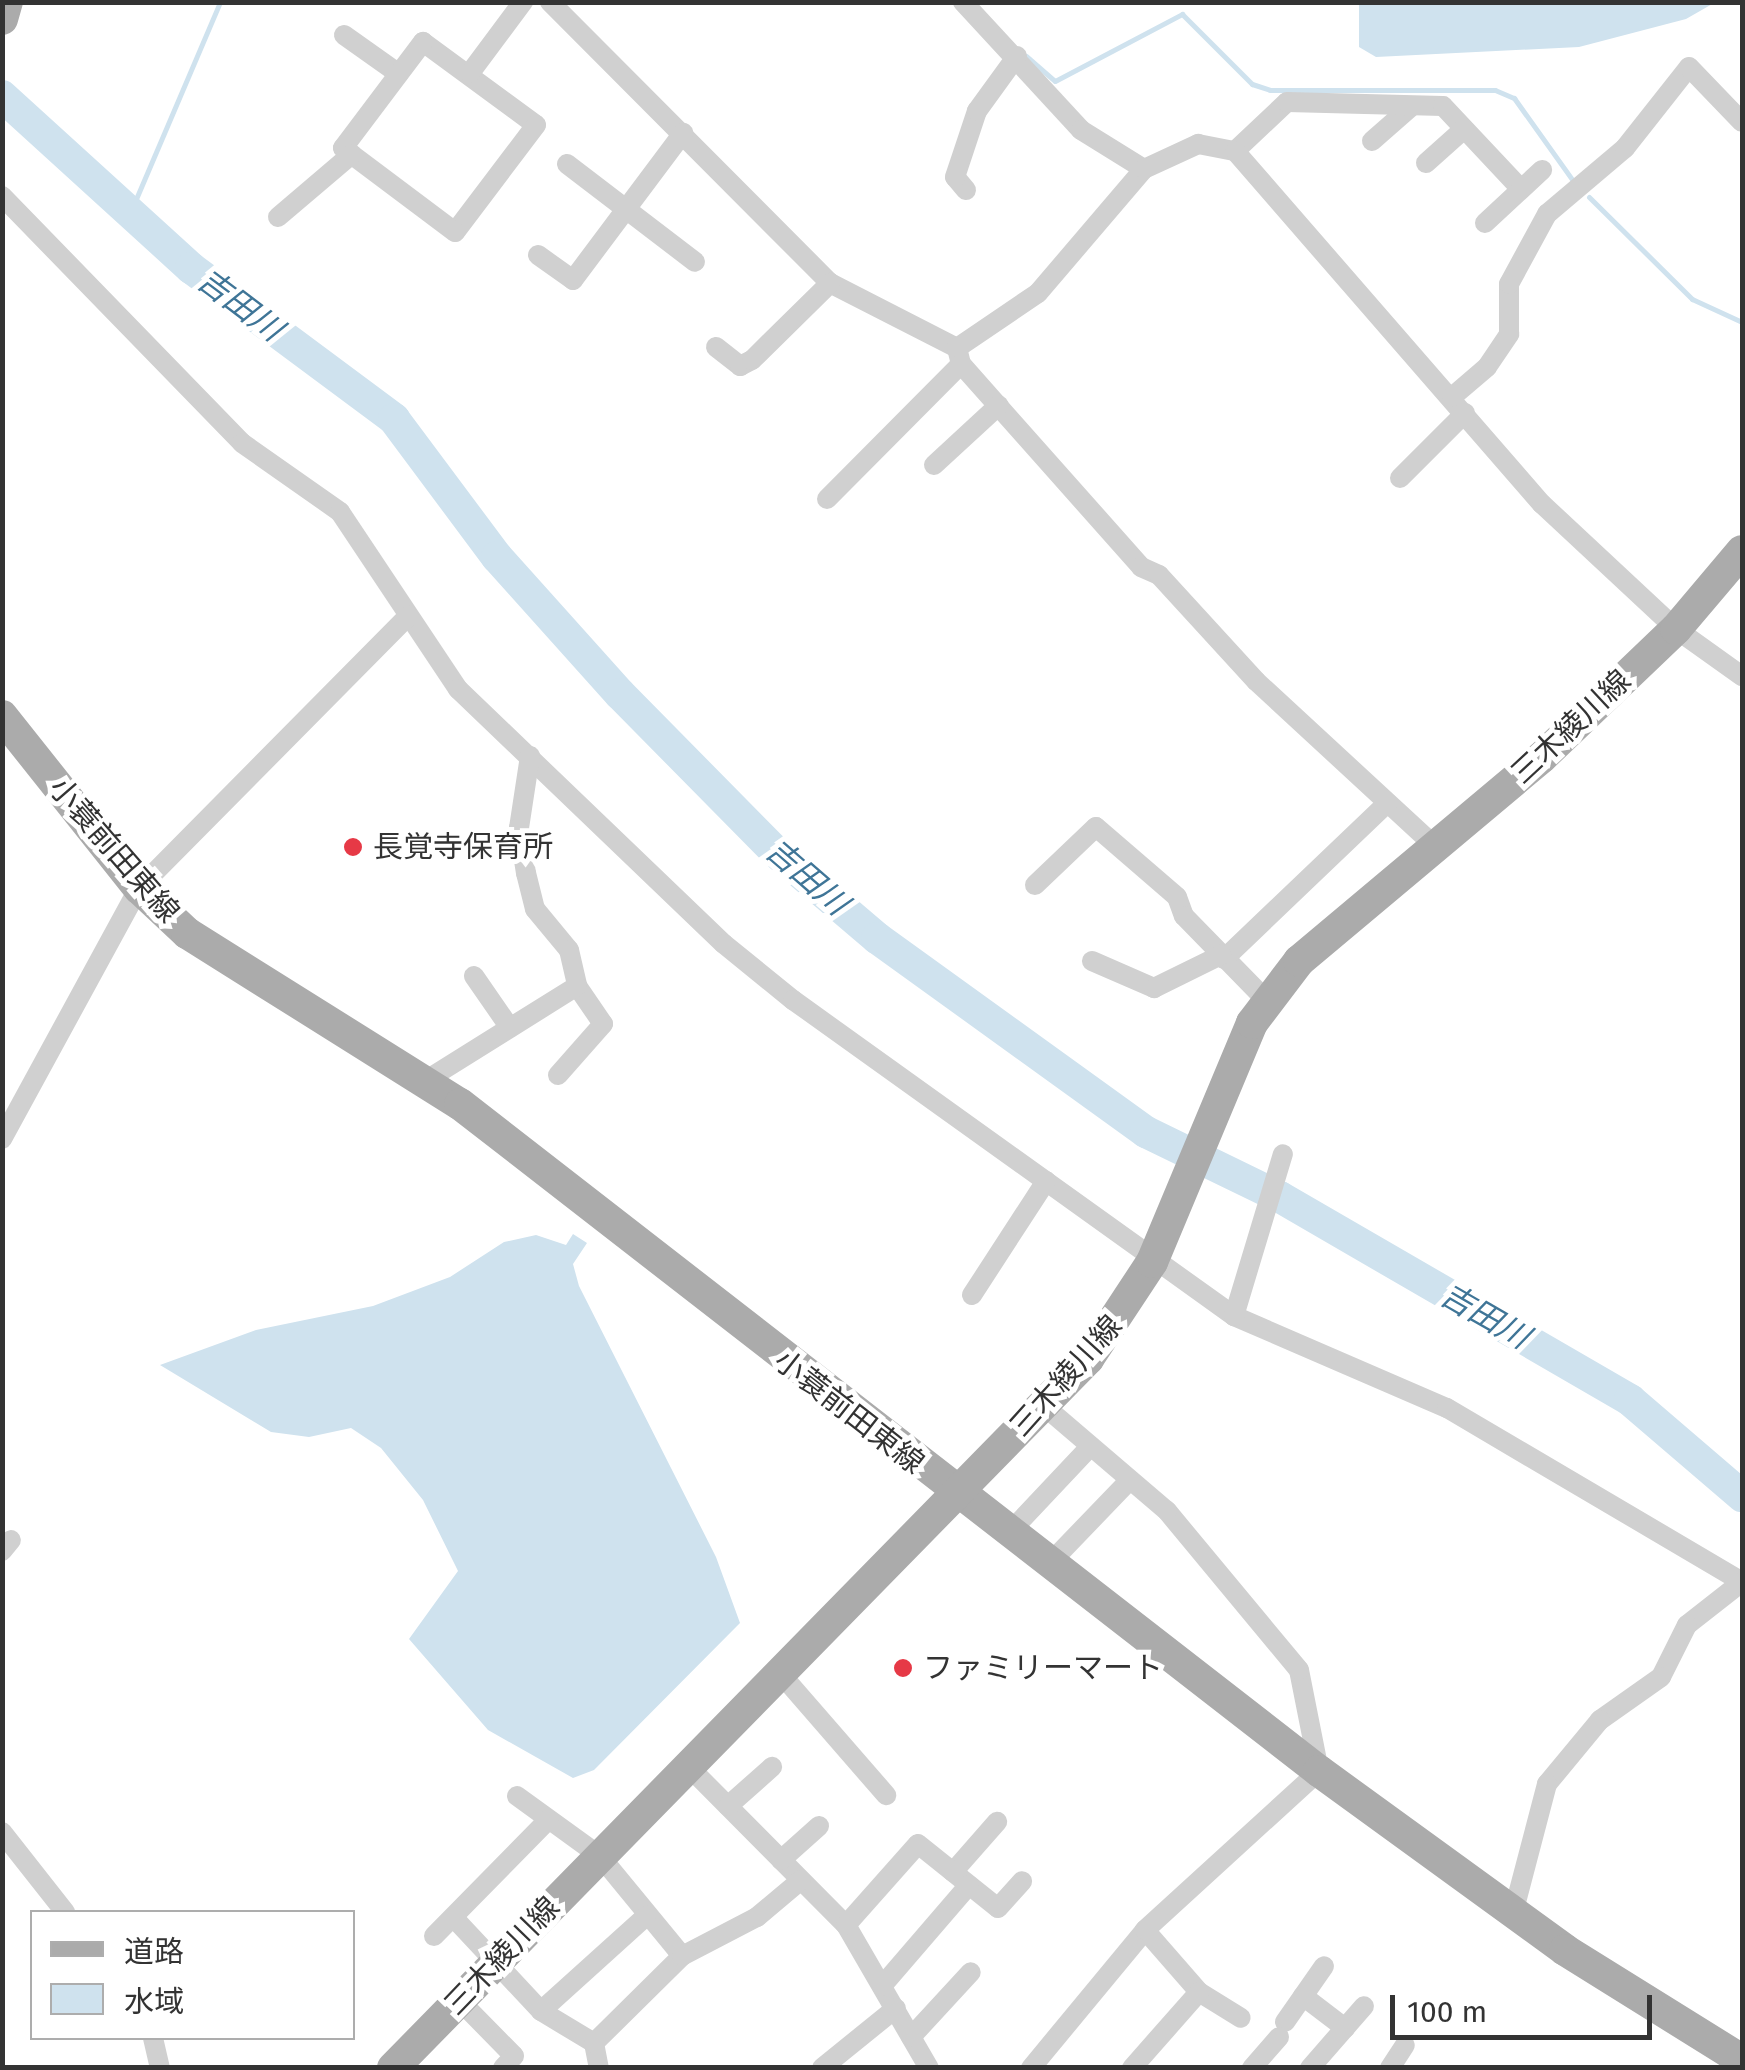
<!DOCTYPE html>
<meta charset="utf-8">
<style>
body{margin:0}
#map{position:relative;width:1745px;height:2070px;overflow:hidden;background:#fff;font-family:"Fira Sans","Noto Sans JP",sans-serif}
div>[style]{position:absolute}
.water>*{inset:0;background:#cfe2ee}
.stream>*{height:5px;margin:-2.5px;padding:0 2.5px;transform-origin:2.5px;border-radius:2.5px;background:#cfe2ee}
.river>*{height:32px;margin:-16px;padding:0 16px;transform-origin:16px;border-radius:16px;background:#cfe2ee}
.street>*{height:20px;margin:-10px;padding:0 10px;transform-origin:10px;border-radius:10px;background:#d0d0d0}
.primary>*{height:32px;margin:-16px;padding:0 16px;transform-origin:16px;border-radius:16px;background:#ababab}
.dots>*{width:28px;height:28px;translate:-50% -50%;box-sizing:border-box;border:5px solid #fff;border-radius:50%}
span{translate:-50% -50%;white-space:nowrap;text-align:center;line-height:1.15;-webkit-text-stroke:10px #fff;paint-order:stroke}
.street-label{font-size:30px;color:#333}
.poi-label{font-size:30px;color:#333}
.left{translate:0 -50%;text-align:left}
.water-label{font-size:32px;color:#3f7597;font-style:italic}
.frame{position:absolute;inset:0;border:5px solid #333;pointer-events:none}
.legend{position:absolute;left:30px;top:1910px;width:325px;height:130px;box-sizing:border-box;background:#fff;border:2px solid #adadad;margin:0;padding:12px 18px;list-style:none;font-size:30px;color:#333}
.legend li{display:flex;align-items:center;gap:20px;height:50px}
.legend b{width:50px;border:2px solid #adadad}
.scale{position:absolute;left:1390px;top:1995px;width:262px;height:45px;box-sizing:border-box;border:5px solid #333;border-top:0;padding-left:12px;font-size:30px;line-height:35px;white-space:nowrap;color:#333;-webkit-text-stroke:8px #fff;paint-order:stroke}
</style>
<div id="map">
<div class="water">
<i style="clip-path:polygon(1359px 3px,1359px 2px,1714px 3px,1686px 19px,1579px 47px,1376px 57px,1359px 47px)"></i>
<i style="clip-path:polygon(573px 1234px,587px 1243px,573px 1264px,579px 1286px,716px 1557px,740px 1623px,594px 1770px,573px 1778px,488px 1730px,409px 1639px,458px 1571px,423px 1500px,381px 1448px,351px 1428px,309px 1437px,271px 1432px,160px 1365px,256px 1330px,373px 1306px,450px 1277px,504px 1242px,536px 1235px,566px 1245px)"></i>
</div>
<div class="stream">
<i style="left:1026px;top:56px;width:38px;rotate:41deg"></i>
<i style="left:1055px;top:81px;width:144px;rotate:-27.8deg"></i>
<i style="left:1182px;top:14px;width:99px;rotate:45deg"></i>
<i style="left:1252px;top:84px;width:19px;rotate:18deg"></i>
<i style="left:1270px;top:90px;width:225px"></i>
<i style="left:1495px;top:90px;width:21px;rotate:23deg"></i>
<i style="left:1514px;top:98px;width:103px;rotate:54.5deg"></i>
<i style="left:1589px;top:197px;width:145px;rotate:44.7deg"></i>
<i style="left:1692px;top:299px;width:55px;rotate:24.7deg"></i>
<i style="left:130px;top:213px;width:229px;rotate:-66.9deg"></i>
</div>
<div class="river">
<i style="left:2px;top:96px;width:256px;rotate:42.3deg"></i>
<i style="left:191px;top:268px;width:253px;rotate:36.6deg"></i>
<i style="left:394px;top:419px;width:172px;rotate:53.3deg"></i>
<i style="left:497px;top:557px;width:184px;rotate:48.1deg"></i>
<i style="left:620px;top:694px;width:222px;rotate:45.4deg"></i>
<i style="left:776px;top:852px;width:133px;rotate:40.4deg"></i>
<i style="left:877px;top:938px;width:332px;rotate:35.8deg"></i>
<i style="left:1146px;top:1132px;width:149px;rotate:25.9deg"></i>
<i style="left:1280px;top:1197px;width:405px;rotate:30.1deg"></i>
<i style="left:1630px;top:1400px;width:148px;rotate:40.6deg"></i>
</div>
<div class="street">
<i style="left:550px;top:2px;width:397px;rotate:45.1deg"></i>
<i style="left:830px;top:283px;width:143px;rotate:27.1deg"></i>
<i style="left:963px;top:2px;width:174px;rotate:47.3deg"></i>
<i style="left:1081px;top:130px;width:74px;rotate:31.8deg"></i>
<i style="left:344px;top:35px;width:67px;rotate:35.3deg"></i>
<i style="left:423px;top:42px;width:140px;rotate:36.3deg"></i>
<i style="left:536px;top:125px;width:134px;rotate:127.1deg"></i>
<i style="left:455px;top:232px;width:140px;rotate:-143.1deg"></i>
<i style="left:343px;top:148px;width:133px;rotate:-53deg"></i>
<i style="left:470px;top:73px;width:89px;rotate:-53.3deg"></i>
<i style="left:1372px;top:141px;width:53px;rotate:-41.2deg"></i>
<i style="left:1235px;top:151px;width:71px;rotate:-43.3deg"></i>
<i style="left:1287px;top:102px;width:156px;rotate:1.5deg"></i>
<i style="left:1443px;top:106px;width:114px;rotate:46.8deg"></i>
<i style="left:1426px;top:163px;width:51px;rotate:-41.8deg"></i>
<i style="left:567px;top:164px;width:161px;rotate:37.4deg"></i>
<i style="left:966px;top:190px;width:17px;rotate:-130deg"></i>
<i style="left:955px;top:177px;width:70px;rotate:-71.6deg"></i>
<i style="left:977px;top:111px;width:68px;rotate:-54deg"></i>
<i style="left:2px;top:196px;width:344px;rotate:45.8deg"></i>
<i style="left:242px;top:443px;width:120px;rotate:35.1deg"></i>
<i style="left:340px;top:512px;width:213px;rotate:56.3deg"></i>
<i style="left:458px;top:689px;width:368px;rotate:43.8deg"></i>
<i style="left:724px;top:944px;width:89px;rotate:39.1deg"></i>
<i style="left:793px;top:1000px;width:543px;rotate:35.62deg"></i>
<i style="left:1234px;top:1316px;width:232px;rotate:23.4deg"></i>
<i style="left:1447px;top:1408px;width:342px;rotate:30.5deg"></i>
<i style="left:1742px;top:1582px;width:70px;rotate:142deg"></i>
<i style="left:1687px;top:1625px;width:58px;rotate:116.6deg"></i>
<i style="left:1661px;top:1677px;width:75px;rotate:144.8deg"></i>
<i style="left:1600px;top:1720px;width:83px;rotate:129.6deg"></i>
<i style="left:1547px;top:1784px;width:134px;rotate:104.7deg"></i>
<i style="left:278px;top:217px;width:97px;rotate:-40.4deg"></i>
<i style="left:1485px;top:223px;width:78px;rotate:-42.9deg"></i>
<i style="left:538px;top:255px;width:43px;rotate:35.5deg"></i>
<i style="left:573px;top:280px;width:184px;rotate:-53.2deg"></i>
<i style="left:716px;top:347px;width:31px;rotate:38deg"></i>
<i style="left:740px;top:366px;width:13px;rotate:-27deg"></i>
<i style="left:752px;top:360px;width:110px;rotate:-44.6deg"></i>
<i style="left:957px;top:348px;width:98px;rotate:-34.2deg"></i>
<i style="left:1038px;top:293px;width:163px;rotate:-49.5deg"></i>
<i style="left:1144px;top:169px;width:60px;rotate:-24.8deg"></i>
<i style="left:1198px;top:144px;width:38px;rotate:11deg"></i>
<i style="left:1235px;top:151px;width:468px;rotate:49deg"></i>
<i style="left:1542px;top:504px;width:183px;rotate:43deg"></i>
<i style="left:1676px;top:629px;width:81px;rotate:35.5deg"></i>
<i style="left:957px;top:348px;width:16px;rotate:76deg"></i>
<i style="left:961px;top:364px;width:271px;rotate:48.4deg"></i>
<i style="left:1141px;top:567px;width:20px;rotate:24deg"></i>
<i style="left:1159px;top:575px;width:144px;rotate:47.5deg"></i>
<i style="left:1256px;top:681px;width:242px;rotate:42.7deg"></i>
<i style="left:1452px;top:397px;width:46px;rotate:-40.6deg"></i>
<i style="left:1487px;top:367px;width:40px;rotate:-56deg"></i>
<i style="left:1509px;top:334px;width:50px;rotate:-90deg"></i>
<i style="left:1509px;top:284px;width:80px;rotate:-61.5deg"></i>
<i style="left:1547px;top:214px;width:102px;rotate:-40.2deg"></i>
<i style="left:1625px;top:148px;width:103px;rotate:-51.7deg"></i>
<i style="left:1689px;top:67px;width:76px;rotate:46.1deg"></i>
<i style="left:934px;top:465px;width:88px;rotate:-42.7deg"></i>
<i style="left:1400px;top:478px;width:92px;rotate:-45deg"></i>
<i style="left:827px;top:499px;width:190px;rotate:-45.2deg"></i>
<i style="left:530px;top:756px;width:73px;rotate:98.7deg"></i>
<i style="left:519px;top:828px;width:46px;rotate:81.2deg"></i>
<i style="left:526px;top:873px;width:37px;rotate:76deg"></i>
<i style="left:535px;top:909px;width:53px;rotate:50.3deg"></i>
<i style="left:569px;top:950px;width:37px;rotate:77deg"></i>
<i style="left:577px;top:986px;width:46px;rotate:55.6deg"></i>
<i style="left:603px;top:1024px;width:68px;rotate:131.4deg"></i>
<i style="left:1035px;top:885px;width:84px;rotate:-43.6deg"></i>
<i style="left:1096px;top:827px;width:107px;rotate:40.8deg"></i>
<i style="left:1177px;top:897px;width:20px;rotate:70deg"></i>
<i style="left:1184px;top:916px;width:119px;rotate:45.7deg"></i>
<i style="left:1224px;top:959px;width:226px;rotate:-43.7deg"></i>
<i style="left:1092px;top:961px;width:68px;rotate:23.5deg"></i>
<i style="left:1154px;top:988px;width:75px;rotate:-26.2deg"></i>
<i style="left:474px;top:976px;width:63px;rotate:55.3deg"></i>
<i style="left:425px;top:1081px;width:179px;rotate:-32deg"></i>
<i style="left:2px;top:1139px;width:286px;rotate:-61.4deg"></i>
<i style="left:139px;top:888px;width:383px;rotate:-45.3deg"></i>
<i style="left:972px;top:1295px;width:136px;rotate:-57deg"></i>
<i style="left:1234px;top:1316px;width:169px;rotate:-73.2deg"></i>
<i style="left:1007px;top:1535px;width:122px;rotate:-46.7deg"></i>
<i style="left:2px;top:1551px;width:14px;rotate:-51deg"></i>
<i style="left:1048px;top:1565px;width:115px;rotate:-46.1deg"></i>
<i style="left:780px;top:1673px;width:162px;rotate:49deg"></i>
<i style="left:688px;top:1766px;width:224px;rotate:45.2deg"></i>
<i style="left:846px;top:1925px;width:165px;rotate:59.9deg"></i>
<i style="left:517px;top:1796px;width:102px;rotate:35.9deg"></i>
<i style="left:600px;top:1856px;width:129px;rotate:50.6deg"></i>
<i style="left:728px;top:1806px;width:59px;rotate:-41.6deg"></i>
<i style="left:2px;top:1832px;width:102px;rotate:51.8deg"></i>
<i style="left:781px;top:1860px;width:51px;rotate:-41.8deg"></i>
<i style="left:953px;top:1872px;width:67px;rotate:-48.7deg"></i>
<i style="left:454px;top:1918px;width:127px;rotate:46.9deg"></i>
<i style="left:541px;top:2011px;width:62px;rotate:31.1deg"></i>
<i style="left:594px;top:2043px;width:25px;rotate:79deg"></i>
<i style="left:846px;top:1925px;width:108px;rotate:-48.4deg"></i>
<i style="left:918px;top:1844px;width:102px;rotate:38.7deg"></i>
<i style="left:998px;top:1908px;width:36px;rotate:-48deg"></i>
<i style="left:1145px;top:1930px;width:82px;rotate:48.9deg"></i>
<i style="left:1199px;top:1992px;width:49px;rotate:31.8deg"></i>
<i style="left:434px;top:1936px;width:163px;rotate:-45.5deg"></i>
<i style="left:882px;top:1986px;width:133px;rotate:-49.3deg"></i>
<i style="left:1303px;top:1996px;width:53px;rotate:37.3deg"></i>
<i style="left:459px;top:2000px;width:78px;rotate:45.5deg"></i>
<i style="left:514px;top:2056px;width:16px;rotate:133deg"></i>
<i style="left:541px;top:2011px;width:142px;rotate:-42.1deg"></i>
<i style="left:1285px;top:2022px;width:68px;rotate:-55.1deg"></i>
<i style="left:911px;top:2037px;width:88px;rotate:-47.3deg"></i>
<i style="left:153px;top:2038px;width:31px;rotate:77deg"></i>
<i style="left:594px;top:2043px;width:124px;rotate:-44.7deg"></i>
<i style="left:682px;top:1956px;width:85px;rotate:-27.5deg"></i>
<i style="left:757px;top:1917px;width:57px;rotate:-40.1deg"></i>
<i style="left:822px;top:2068px;width:95px;rotate:-39deg"></i>
<i style="left:1031px;top:2068px;width:179px;rotate:-50.4deg"></i>
<i style="left:1145px;top:1930px;width:236px;rotate:-42.4deg"></i>
<i style="left:1319px;top:1771px;width:103px;rotate:-101.2deg"></i>
<i style="left:1299px;top:1670px;width:207px;rotate:-129.7deg"></i>
<i style="left:1167px;top:1511px;width:163px;rotate:-139.5deg"></i>
<i style="left:1132px;top:2068px;width:101px;rotate:-48.6deg"></i>
<i style="left:1252px;top:2068px;width:41px;rotate:-48.9deg"></i>
<i style="left:1310px;top:2068px;width:82px;rotate:-48.9deg"></i>
<i style="left:1390px;top:2068px;width:27px;rotate:-57deg"></i>
</div>
<div class="primary">
<i style="left:2px;top:19px;width:18px;rotate:-74deg"></i>
<i style="left:2px;top:716px;width:220px;rotate:51.5deg"></i>
<i style="left:139px;top:888px;width:66px;rotate:43.2deg"></i>
<i style="left:187px;top:933px;width:322px;rotate:32.1deg"></i>
<i style="left:460px;top:1104px;width:1088px;rotate:37.83deg"></i>
<i style="left:1319px;top:1771px;width:304px;rotate:36deg"></i>
<i style="left:1565px;top:1950px;width:208px;rotate:31.9deg"></i>
<i style="left:393px;top:2068px;width:993px;rotate:-45.57deg"></i>
<i style="left:1088px;top:1359px;width:116px;rotate:-56.6deg"></i>
<i style="left:1152px;top:1262px;width:259px;rotate:-67.3deg"></i>
<i style="left:1252px;top:1023px;width:78px;rotate:-52.8deg"></i>
<i style="left:1299px;top:961px;width:317px;rotate:-40deg"></i>
<i style="left:1542px;top:757px;width:185px;rotate:-43.7deg"></i>
<i style="left:1676px;top:629px;width:102px;rotate:-49.8deg"></i>
</div>
<div class="dots">
<i style="left:353px;top:847px;background:#e63946"></i>
<i style="left:903px;top:1668px;background:#e63946"></i>
</div>
<div class="street-label">
<span style="left:1571px;top:727px;rotate:-43deg">三木綾川線</span>
<span style="left:114px;top:850px;rotate:49deg">小蓑前田東線</span>
<span style="left:1066px;top:1376px;rotate:-48deg">三木綾川線</span>
<span style="left:849px;top:1412px;rotate:38deg">小蓑前田東線</span>
<span style="left:502px;top:1956px;rotate:-46deg">三木綾川線</span>
</div>
<div class="poi-label">
<span class="left" style="left:373px;top:847px">長覚寺保育所</span>
<span class="left" style="left:923px;top:1668px">ファミリーマート</span>
</div>
<div class="water-label">
<span style="left:240px;top:305px;rotate:37deg">吉田川</span>
<span style="left:807px;top:877px;rotate:41deg">吉田川</span>
<span style="left:1485px;top:1316px;rotate:30deg">吉田川</span>
</div>
<div class="frame"></div>
<ul class="legend">
<li><b style="height:12px;background:#ababab"></b>道路</li>
<li><b style="height:28px;background:#cfe2ee"></b>水域</li>
</ul>
<div class="scale">100 m</div>
</div>
